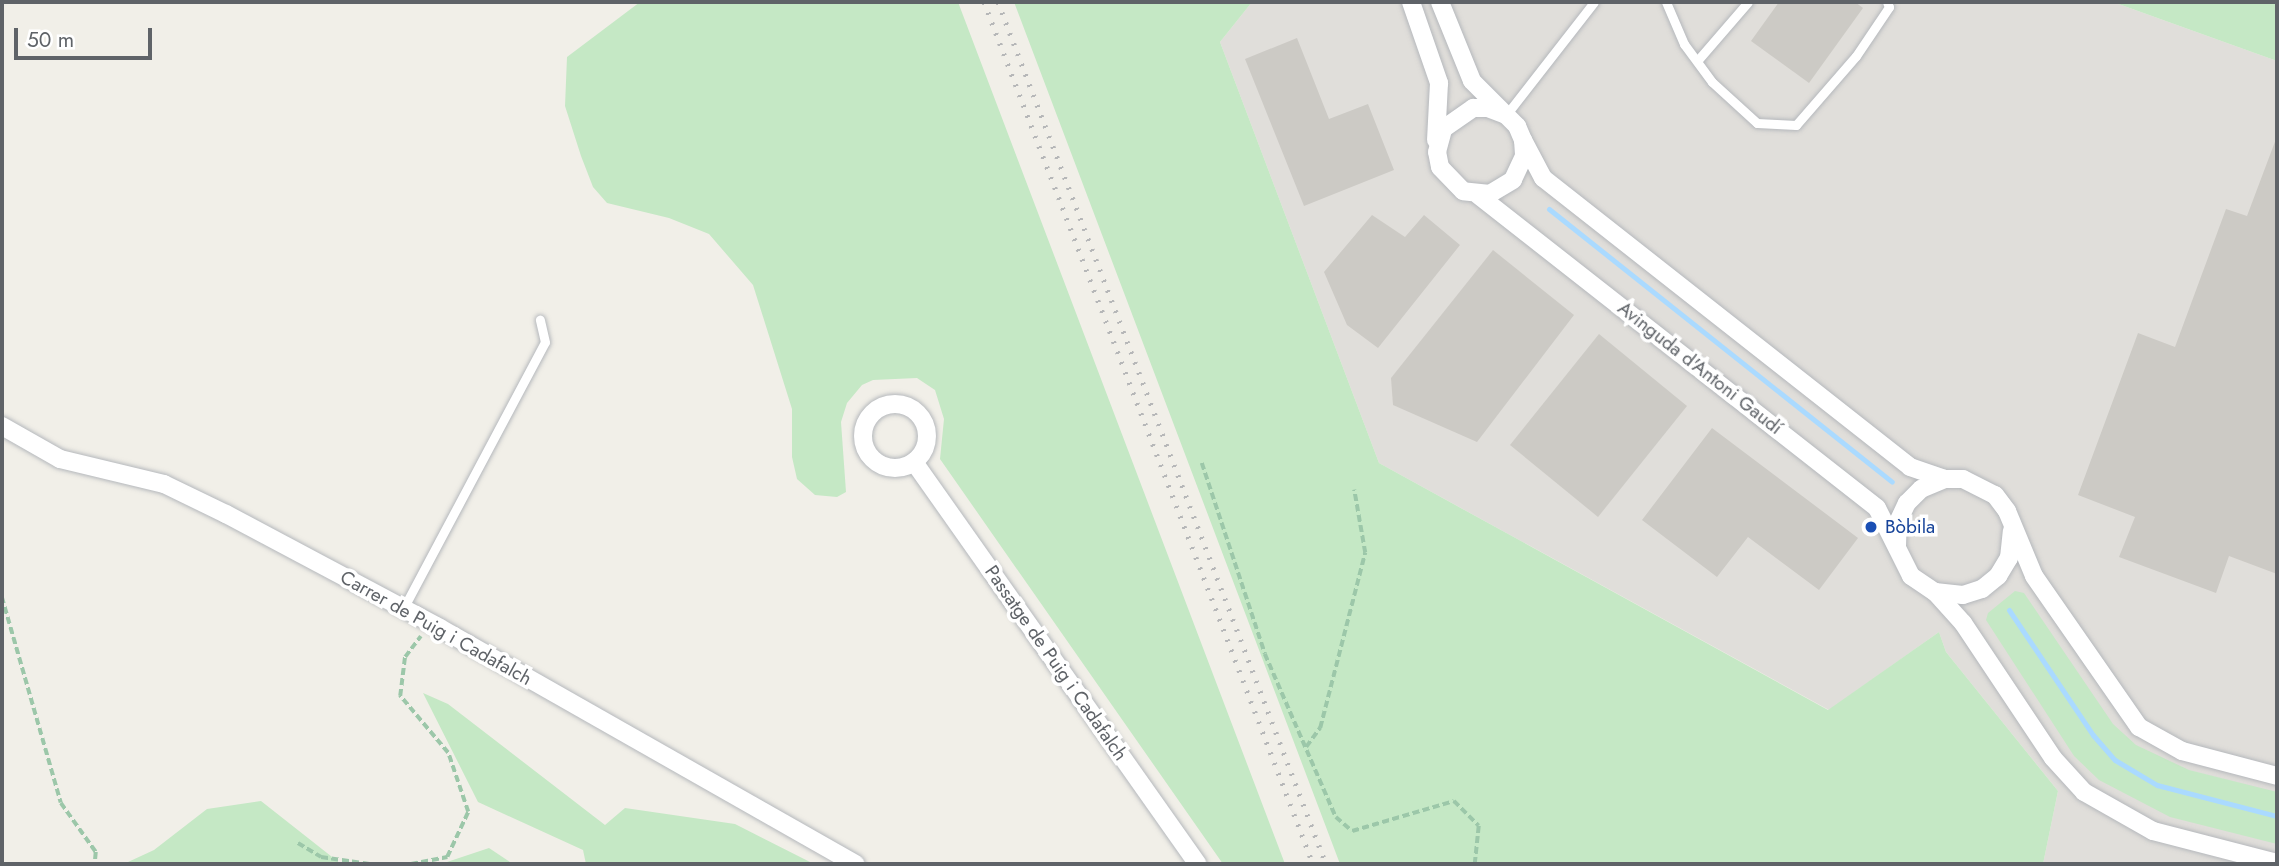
<!DOCTYPE html>
<meta charset="utf-8">
<style>
body{margin:0}
#map{position:relative;width:2279px;height:866px;overflow:hidden;background:#f1efe8;font-family:Jost,sans-serif}
div>[style]{position:absolute}
.industrial>*{inset:0;background:#e0deda}
.green>*{inset:0;background:#c5e8c5}
.stream>*{height:5px;margin:-2.5px;padding:0 2.5px;transform-origin:2.5px;border-radius:2.5px;background:#aadaff}
.building>*{inset:0;background:#cccac5}
.path>*{height:3.5px;margin-top:-1.75px;transform-origin:0;background:repeating-linear-gradient(90deg,#9cc7a9 0 7px,transparent 0 10.5px)}
.roads{filter:drop-shadow(0 0 2px #b5b8bc) drop-shadow(0 0 2px #b5b8bc)}
.service>*{height:9px;margin:-4.5px;padding:0 4.5px;transform-origin:4.5px;border-radius:4.5px;background:#fff}
.minor>*{height:18px;margin:-9px;padding:0 9px;transform-origin:9px;border-radius:9px;background:#fff}
.minor>.ring{margin:-9px;padding:0;box-sizing:content-box;background:none;border:18px solid #fff;border-radius:50%}
.rail>*{height:5px;margin-top:-2.5px;transform-origin:0;background:repeating-linear-gradient(90deg,#b6b7b8 0 2px,transparent 0 11px)}
.dots>*{width:19px;height:19px;translate:-50% -50%;box-sizing:border-box;border:4px solid #fff;border-radius:50%}
span{translate:-50% -50%;white-space:nowrap;text-align:center;line-height:1.15;-webkit-text-stroke:7px #fff;paint-order:stroke}
.street-label{font-size:19px;color:#5f6368}
.transit-label{font-size:19px;color:#164399}
.left{translate:0 -50%;text-align:left}
.frame{position:absolute;inset:0;border:4px solid #5f6368;pointer-events:none}
.scale{position:absolute;left:14px;top:28px;width:138px;height:32px;box-sizing:border-box;border:4px solid #5f6368;border-top:0;padding-left:9px;font-size:21px;line-height:24px;white-space:nowrap;color:#5f6368;-webkit-text-stroke:5px #fff;paint-order:stroke}
</style>
<div id="map">
<div class="industrial">
<i style="clip-path:polygon(1252px 2px,2113px 2px,2277px 61px,2277px 864px,2043px 864px,2058px 791px,1946px 652px,1939px 632px,1829px 710px,1379px 463px,1220px 42px)"></i>
</div>
<div class="green">
<i style="clip-path:polygon(640px 2px,958px 2px,1285px 864px,1223px 864px,940px 459px,944px 419px,935px 390px,917px 378px,873px 380px,862px 385px,847px 403px,841px 422px,846px 492px,837px 497px,815px 495px,797px 479px,792px 457px,792px 409px,753px 285px,709px 234px,669px 218px,607px 203px,593px 187px,581px 156px,565px 106px,567px 57px)"></i>
<i style="clip-path:polygon(1014px 2px,1252px 2px,1220px 42px,1379px 463px,1828px 710px,1939px 632px,1946px 652px,2058px 791px,2043px 864px,1340px 864px)"></i>
<i style="clip-path:polygon(2113px 2px,2277px 2px,2277px 61px)"></i>
<i style="clip-path:polygon(2015px 591px,2024px 593px,2113px 724px,2136px 745px,2189px 770px,2277px 792px,2277px 844px,2170px 817px,2099px 780px,2074px 756px,1986px 620px,1988px 613px)"></i>
<i style="clip-path:polygon(423px 693px,448px 704px,605px 825px,625px 808px,735px 824px,814px 864px,586px 864px,583px 850px,478px 802px)"></i>
<i style="clip-path:polygon(261px 801px,341px 864px,128px 862px,154px 850px,207px 809px)"></i>
<i style="clip-path:polygon(489px 848px,513px 864px,441px 864px)"></i>
</div>
<div class="stream">
<i style="left:1549px;top:209px;width:438px;rotate:38.5deg"></i>
<i style="left:2009px;top:610px;width:151px;rotate:56.1deg"></i>
<i style="left:2093px;top:735px;width:33px;rotate:49deg"></i>
<i style="left:2115px;top:760px;width:49px;rotate:30.8deg"></i>
<i style="left:2157px;top:785px;width:124px;rotate:14.5deg"></i>
</div>
<div class="building">
<i style="clip-path:polygon(1779px 2px,1855px 2px,1863px 8px,1809px 83px,1751px 41px)"></i>
<i style="clip-path:polygon(1297px 38px,1329px 119px,1368px 104px,1394px 170px,1304px 206px,1245px 59px)"></i>
<i style="clip-path:polygon(2276px 139px,2277px 574px,2229px 556px,2216px 593px,2119px 557px,2135px 517px,2078px 495px,2138px 333px,2175px 347px,2226px 209px,2247px 216px)"></i>
<i style="clip-path:polygon(1372px 215px,1405px 237px,1424px 215px,1460px 245px,1378px 348px,1347px 325px,1324px 272px)"></i>
<i style="clip-path:polygon(1493px 250px,1574px 315px,1477px 442px,1393px 405px,1391px 378px)"></i>
<i style="clip-path:polygon(1599px 334px,1687px 406px,1598px 517px,1510px 445px)"></i>
<i style="clip-path:polygon(1712px 428px,1858px 538px,1819px 590px,1748px 537px,1717px 577px,1642px 520px)"></i>
</div>
<div class="path">
<i style="left:1202px;top:463px;width:201px;rotate:71.7deg"></i>
<i style="left:1265px;top:654px;width:178px;rotate:66.5deg"></i>
<i style="left:1336px;top:817px;width:21px;rotate:41deg"></i>
<i style="left:1352px;top:831px;width:106px;rotate:-16.4deg"></i>
<i style="left:1454px;top:801px;width:35px;rotate:45deg"></i>
<i style="left:1479px;top:826px;width:38px;rotate:96deg"></i>
<i style="left:2px;top:597px;width:214px;rotate:74deg"></i>
<i style="left:61px;top:803px;width:60px;rotate:54.5deg"></i>
<i style="left:96px;top:852px;width:12px;rotate:95deg"></i>
<i style="left:1306px;top:747px;width:24px;rotate:-54deg"></i>
<i style="left:1320px;top:728px;width:181px;rotate:-75.6deg"></i>
<i style="left:1365px;top:553px;width:64px;rotate:-99.9deg"></i>
<i style="left:298px;top:843px;width:27px;rotate:31deg"></i>
<i style="left:321px;top:857px;width:49px;rotate:8.3deg"></i>
<i style="left:411px;top:864px;width:37px;rotate:-11deg"></i>
<i style="left:447px;top:857px;width:50px;rotate:-65deg"></i>
<i style="left:468px;top:812px;width:62px;rotate:-108.7deg"></i>
<i style="left:448px;top:753px;width:75px;rotate:-130.1deg"></i>
<i style="left:400px;top:696px;width:39px;rotate:-83deg"></i>
<i style="left:405px;top:657px;width:26px;rotate:-53deg"></i>
</div>
<div class="roads">
<div class="service">
<i style="left:1666px;top:2px;width:46px;rotate:66.8deg"></i>
<i style="left:1684px;top:44px;width:47px;rotate:53.6deg"></i>
<i style="left:1712px;top:82px;width:61px;rotate:42.3deg"></i>
<i style="left:1757px;top:123px;width:39px;rotate:3deg"></i>
<i style="left:1796px;top:125px;width:91px;rotate:-49deg"></i>
<i style="left:1856px;top:56px;width:59px;rotate:-56deg"></i>
<i style="left:1889px;top:7px;width:5px;rotate:-112deg"></i>
<i style="left:1697px;top:61px;width:78px;rotate:-49.2deg"></i>
<i style="left:1506px;top:115px;width:143px;rotate:-52.1deg"></i>
<i style="left:403px;top:609px;width:302px;rotate:-62deg"></i>
<i style="left:545px;top:342px;width:23px;rotate:-103deg"></i>
</div>
<div class="minor">
<i style="left:1411px;top:2px;width:86px;rotate:70.9deg"></i>
<i style="left:1439px;top:83px;width:57px;rotate:93deg"></i>
<i style="left:1440px;top:2px;width:85px;rotate:67.9deg"></i>
<i style="left:1472px;top:81px;width:64px;rotate:45deg"></i>
<i style="left:1517px;top:126px;width:15px;rotate:67deg"></i>
<i style="left:1523px;top:140px;width:16px;rotate:86deg"></i>
<i style="left:1524px;top:156px;width:26px;rotate:115deg"></i>
<i style="left:1513px;top:180px;width:27px;rotate:149deg"></i>
<i style="left:1490px;top:194px;width:27px;rotate:-174deg"></i>
<i style="left:1463px;top:191px;width:33px;rotate:-134deg"></i>
<i style="left:1440px;top:167px;width:15px;rotate:-101deg"></i>
<i style="left:1437px;top:152px;width:24px;rotate:-75deg"></i>
<i style="left:1443px;top:129px;width:37px;rotate:-35deg"></i>
<i style="left:1473px;top:108px;width:15px"></i>
<i style="left:1488px;top:108px;width:19px;rotate:21deg"></i>
<i style="left:1523px;top:140px;width:43px;rotate:62.2deg"></i>
<i style="left:1543px;top:178px;width:467px;rotate:38.2deg"></i>
<i style="left:1910px;top:467px;width:37px;rotate:19deg"></i>
<i style="left:1945px;top:479px;width:18px"></i>
<i style="left:1963px;top:479px;width:36px;rotate:27deg"></i>
<i style="left:1995px;top:495px;width:20px;rotate:53deg"></i>
<i style="left:2007px;top:511px;width:70px;rotate:67.4deg"></i>
<i style="left:2034px;top:576px;width:184px;rotate:55.2deg"></i>
<i style="left:2139px;top:727px;width:49px;rotate:29.2deg"></i>
<i style="left:2182px;top:751px;width:98px;rotate:14.7deg"></i>
<i style="left:1478px;top:195px;width:507px;rotate:38.11deg"></i>
<i style="left:1877px;top:508px;width:76px;rotate:63.4deg"></i>
<i style="left:1911px;top:576px;width:29px;rotate:34deg"></i>
<i style="left:1935px;top:592px;width:42px;rotate:47.9deg"></i>
<i style="left:1963px;top:623px;width:162px;rotate:56.3deg"></i>
<i style="left:2053px;top:758px;width:46px;rotate:47.6deg"></i>
<i style="left:2084px;top:792px;width:79px;rotate:29.5deg"></i>
<i style="left:2153px;top:831px;width:128px;rotate:14.5deg"></i>
<i class="ring" style="left:863px;top:404px;width:46px;height:46px"></i>
<i style="left:2px;top:426px;width:67px;rotate:29.6deg"></i>
<i style="left:60px;top:459px;width:107px;rotate:13.5deg"></i>
<i style="left:164px;top:484px;width:69px;rotate:25.8deg"></i>
<i style="left:226px;top:514px;width:242px;rotate:28deg"></i>
<i style="left:440px;top:628px;width:478px;rotate:29.6deg"></i>
<i style="left:914px;top:462px;width:492px;rotate:54.8deg"></i>
<i style="left:1897px;top:546px;width:24px;rotate:-88deg"></i>
<i style="left:1898px;top:522px;width:21px;rotate:-65deg"></i>
<i style="left:1907px;top:503px;width:20px;rotate:-45deg"></i>
<i style="left:1921px;top:489px;width:26px;rotate:-23deg"></i>
<i style="left:1935px;top:592px;width:28px;rotate:6deg"></i>
<i style="left:1963px;top:595px;width:20px;rotate:-18deg"></i>
<i style="left:1982px;top:589px;width:21px;rotate:-39deg"></i>
<i style="left:1998px;top:576px;width:21px;rotate:-59deg"></i>
<i style="left:2009px;top:558px;width:27px;rotate:-84deg"></i>
</div>
</div>
<div class="rail">
<i style="left:984px;top:2px;width:923px;rotate:69.11deg"></i>
<i style="left:998px;top:2px;width:922px;rotate:69.17deg"></i>
</div>
<div class="dots">
<i style="left:1871px;top:527px;background:#1a4fb4"></i>
</div>
<div class="street-label">
<span style="left:1700px;top:368px;rotate:38deg">Avinguda d'Antoni Gaudí</span>
<span style="left:436px;top:628px;rotate:29deg">Carrer de Puig i Cadafalch</span>
<span style="left:1056px;top:663px;rotate:55deg">Passatge de Puig i Cadafalch</span>
</div>
<div class="transit-label">
<span class="left" style="left:1885px;top:527px">Bòbila</span>
</div>
<div class="frame"></div>
<div class="scale">50 m</div>
</div>
